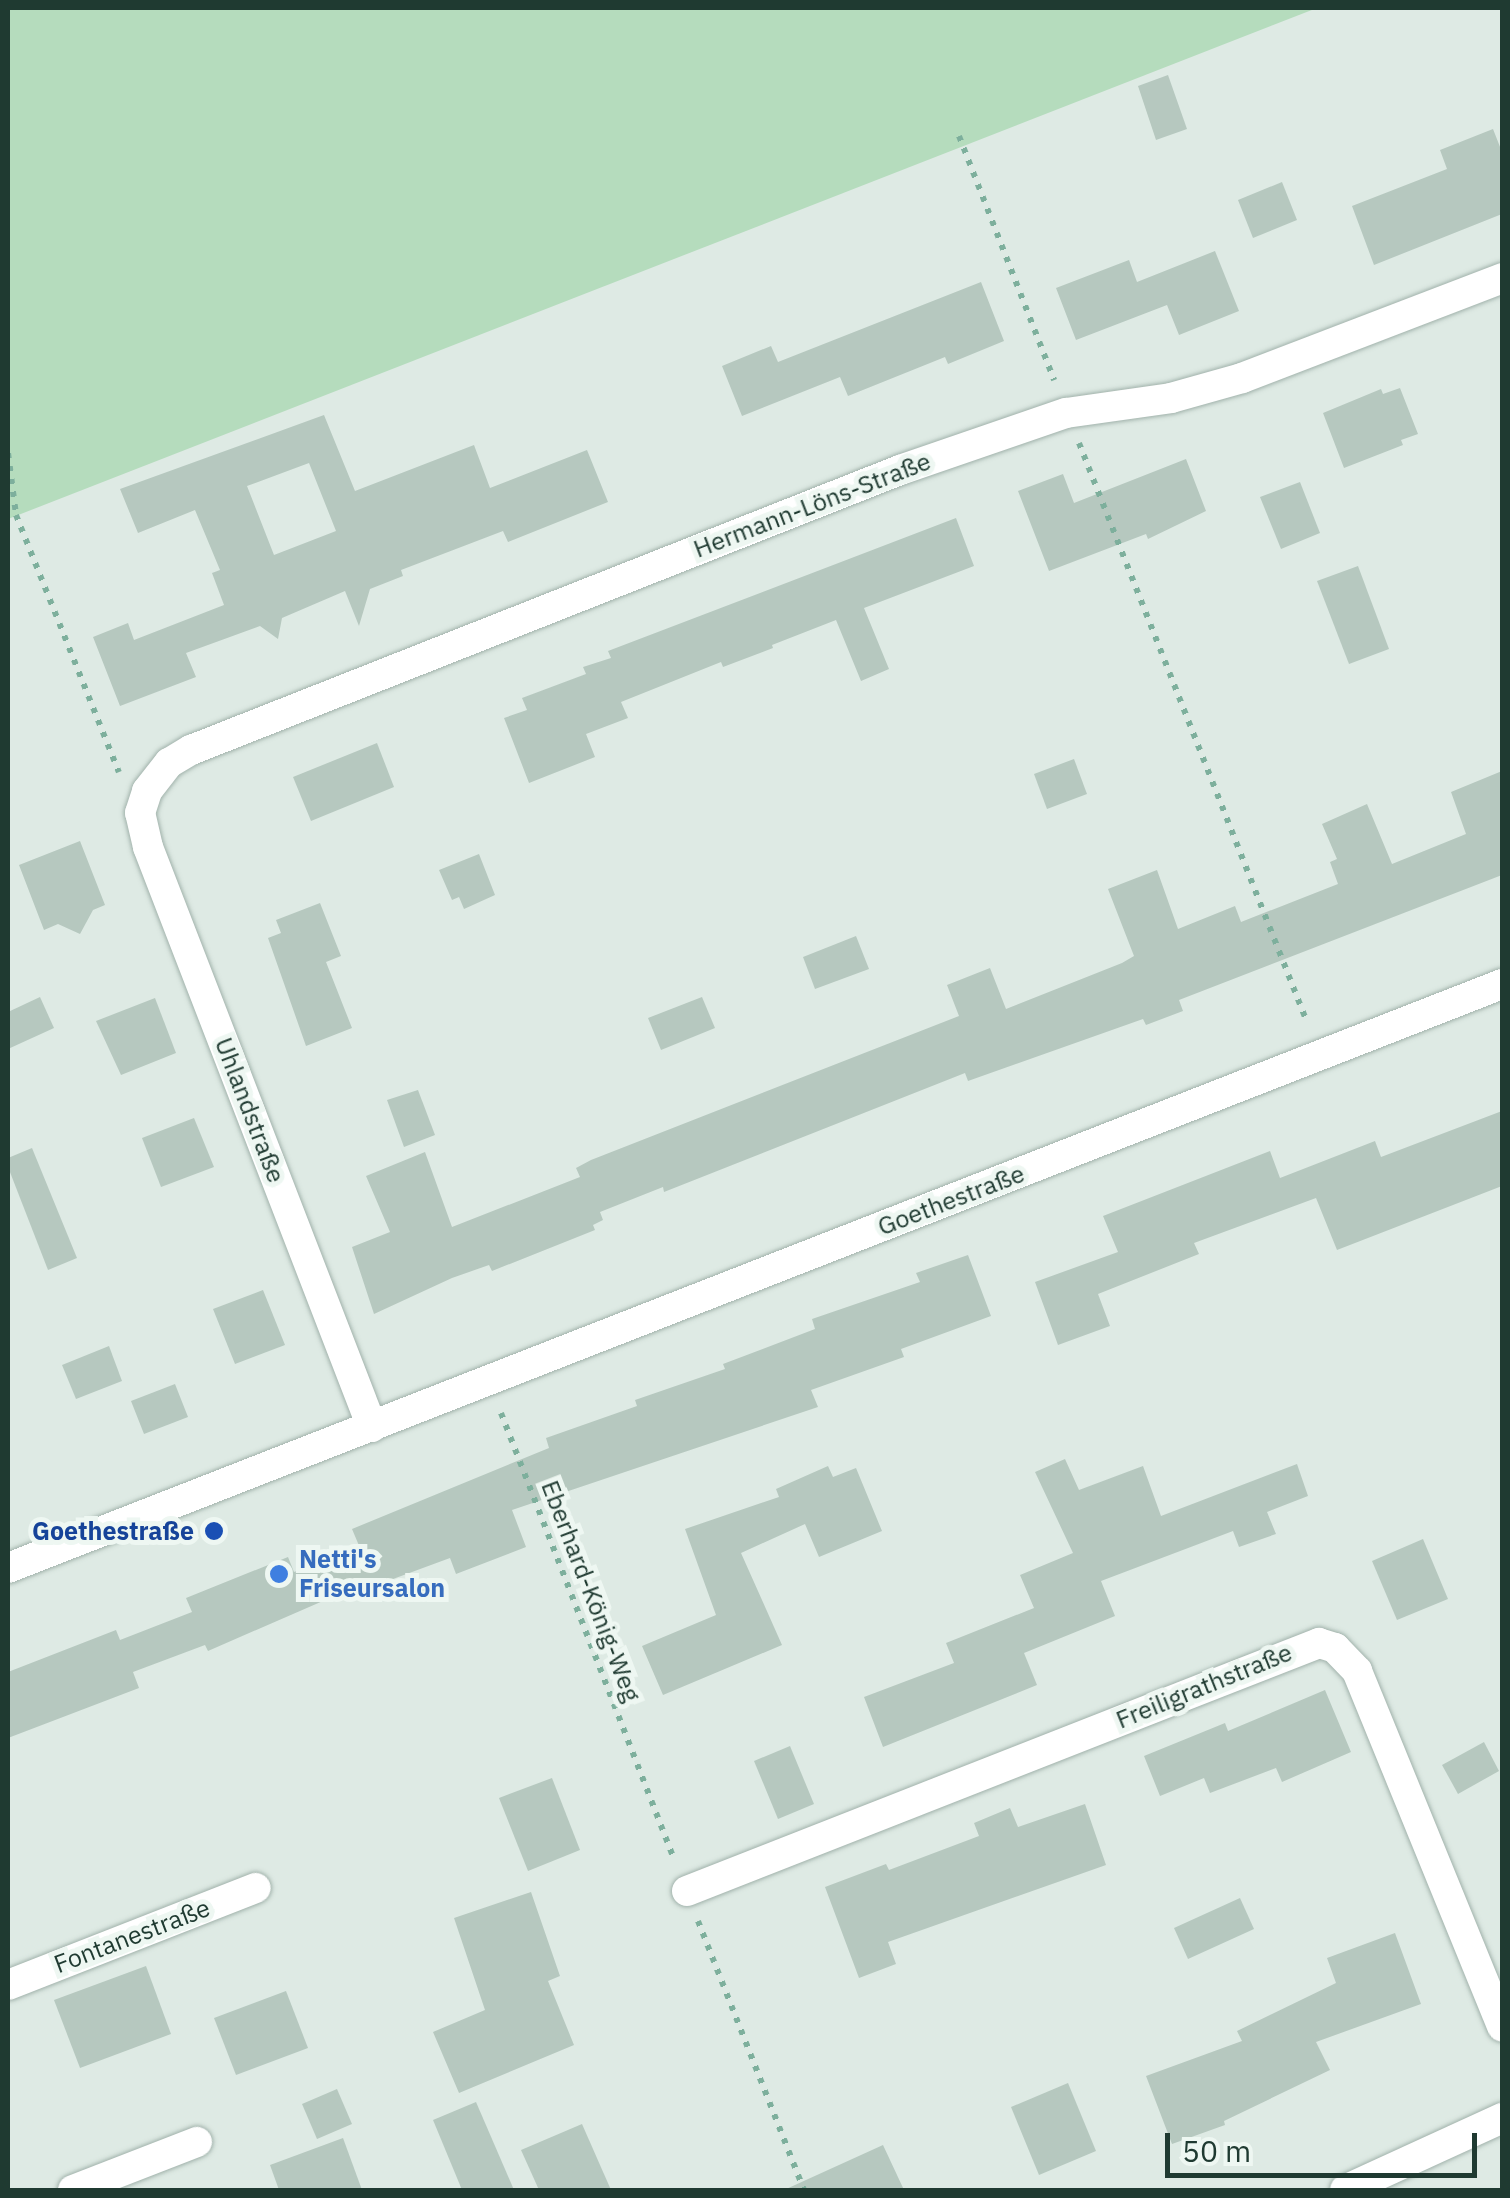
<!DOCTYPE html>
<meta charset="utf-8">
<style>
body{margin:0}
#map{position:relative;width:1510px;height:2198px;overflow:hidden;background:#deeae4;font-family:"IBM Plex Sans",sans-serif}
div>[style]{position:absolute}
.green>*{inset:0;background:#b5dcbd}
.building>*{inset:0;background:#b6c8bf}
.path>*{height:6px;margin-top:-3px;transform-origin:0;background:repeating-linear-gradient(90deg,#7daf9c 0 5px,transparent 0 13px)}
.roads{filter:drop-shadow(0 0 2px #a1b2ab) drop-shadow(0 0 2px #a1b2ab)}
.minor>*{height:30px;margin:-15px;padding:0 15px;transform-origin:15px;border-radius:15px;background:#fff}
.dots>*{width:28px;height:28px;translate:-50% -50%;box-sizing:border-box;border:5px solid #eef7f2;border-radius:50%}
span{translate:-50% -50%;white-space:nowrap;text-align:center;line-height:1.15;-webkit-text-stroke:10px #eef7f2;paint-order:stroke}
.street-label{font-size:25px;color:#1f3a31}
.transit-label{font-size:25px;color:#164399;font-weight:700}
.right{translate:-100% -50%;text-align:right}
.shop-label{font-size:25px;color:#366cbe;font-weight:700}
.left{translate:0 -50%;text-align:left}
.frame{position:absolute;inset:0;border:10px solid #1f3a31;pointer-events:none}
.scale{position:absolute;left:1165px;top:2133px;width:312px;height:45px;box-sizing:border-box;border:5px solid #1f3a31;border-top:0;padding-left:12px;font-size:30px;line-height:35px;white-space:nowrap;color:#1f3a31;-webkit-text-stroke:8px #eef7f2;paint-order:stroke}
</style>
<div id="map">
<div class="green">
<i style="clip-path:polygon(8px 8px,1317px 8px,8px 519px)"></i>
</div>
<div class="building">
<i style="clip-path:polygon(1168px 75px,1187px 129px,1156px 140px,1138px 86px)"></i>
<i style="clip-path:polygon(1493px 129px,1502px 152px,1502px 214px,1374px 265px,1352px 206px,1447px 169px,1440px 150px)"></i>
<i style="clip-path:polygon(1282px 182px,1297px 220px,1253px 238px,1238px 200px)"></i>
<i style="clip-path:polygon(1215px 251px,1239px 311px,1179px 335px,1167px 305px,1076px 340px,1056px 288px,1129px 260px,1137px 282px)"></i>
<i style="clip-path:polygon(981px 282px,1004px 341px,948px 364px,945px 357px,848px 396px,840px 377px,742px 416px,722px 366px,771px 346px,778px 362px)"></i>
<i style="clip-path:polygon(1400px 388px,1418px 434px,1401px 440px,1403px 445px,1344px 468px,1323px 413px,1381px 389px,1383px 394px)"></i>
<i style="clip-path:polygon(evenodd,324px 415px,355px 491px,474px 445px,490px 488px,587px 450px,608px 502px,508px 542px,503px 531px,401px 570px,403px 576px,370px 589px,359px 626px,345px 591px,282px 618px,278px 639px,260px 626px,186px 653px,196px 677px,120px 706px,93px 637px,128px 623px,134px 640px,224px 605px,212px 573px,220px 570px,195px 510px,138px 533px,120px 489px,324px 415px,309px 463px,336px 531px,274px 555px,247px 486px,309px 463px)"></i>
<i style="clip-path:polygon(1186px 459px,1206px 511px,1148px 539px,1146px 534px,1049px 571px,1018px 491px,1063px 474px,1074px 503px)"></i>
<i style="clip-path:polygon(1300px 482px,1320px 533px,1281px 549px,1260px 497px)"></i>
<i style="clip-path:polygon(956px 518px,974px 566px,864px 608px,889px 669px,861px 681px,836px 620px,772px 645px,773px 648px,723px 667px,721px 662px,621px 702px,628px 718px,586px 734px,595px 757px,529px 783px,504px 718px,527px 710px,522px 698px,586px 674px,583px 667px,611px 658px,608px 651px)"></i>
<i style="clip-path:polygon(1358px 566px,1389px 649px,1349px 664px,1317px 581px)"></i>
<i style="clip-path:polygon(377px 743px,394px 787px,311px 821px,293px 777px)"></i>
<i style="clip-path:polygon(1074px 759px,1087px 794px,1047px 809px,1034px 774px)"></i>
<i style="clip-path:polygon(1502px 771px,1502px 875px,1179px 1000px,1183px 1011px,1146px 1025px,1143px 1019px,968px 1081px,965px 1073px,664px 1192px,663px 1187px,600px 1212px,603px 1220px,593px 1225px,595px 1230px,492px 1271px,489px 1265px,452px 1278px,374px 1314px,352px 1247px,390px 1232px,366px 1176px,425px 1152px,452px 1227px,580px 1177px,576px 1168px,591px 1160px,959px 1016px,947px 985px,990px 968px,1006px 1009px,1122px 963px,1134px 956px,1108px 889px,1157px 870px,1178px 929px,1235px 906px,1241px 922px,1338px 884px,1330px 862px,1337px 859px,1322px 824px,1367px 804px,1392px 864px,1466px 834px,1451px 792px)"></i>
<i style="clip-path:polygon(80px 841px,105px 905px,93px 910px,80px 934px,58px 924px,44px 930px,19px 865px)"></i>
<i style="clip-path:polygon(479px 854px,495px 895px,464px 909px,459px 897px,452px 900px,439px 870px)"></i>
<i style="clip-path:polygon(320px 903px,341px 956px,326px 962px,352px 1028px,306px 1046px,268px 938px,281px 933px,276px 920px)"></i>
<i style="clip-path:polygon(856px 936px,869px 969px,815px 989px,803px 957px)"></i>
<i style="clip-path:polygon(40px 997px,54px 1028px,8px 1049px,8px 1012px)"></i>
<i style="clip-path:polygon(702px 997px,715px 1028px,661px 1050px,648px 1018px)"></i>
<i style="clip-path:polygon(155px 998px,176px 1053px,121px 1075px,96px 1021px)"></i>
<i style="clip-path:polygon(418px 1090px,435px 1135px,404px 1147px,387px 1100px)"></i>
<i style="clip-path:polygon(1502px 1111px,1502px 1186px,1337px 1250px,1316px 1198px,1194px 1243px,1199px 1254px,1098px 1294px,1110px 1326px,1058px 1345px,1035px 1282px,1118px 1252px,1103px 1216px,1270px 1151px,1280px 1178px,1375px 1141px,1381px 1157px)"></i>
<i style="clip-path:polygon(194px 1118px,214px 1167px,161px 1187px,142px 1138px)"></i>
<i style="clip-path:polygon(32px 1148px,77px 1258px,48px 1270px,8px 1167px,8px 1158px)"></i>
<i style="clip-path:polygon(968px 1255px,991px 1316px,901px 1349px,904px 1357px,811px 1390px,818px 1407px,512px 1510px,526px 1547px,456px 1574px,450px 1558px,374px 1586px,372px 1582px,339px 1594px,208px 1651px,205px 1645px,133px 1672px,139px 1688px,8px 1738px,8px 1672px,116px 1630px,120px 1640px,192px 1612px,186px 1598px,288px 1557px,294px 1572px,360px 1548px,352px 1529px,549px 1448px,546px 1438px,637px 1406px,635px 1400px,725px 1369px,723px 1364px,815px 1329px,812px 1319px,920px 1282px,916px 1273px)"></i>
<i style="clip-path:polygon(263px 1290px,285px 1345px,235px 1364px,213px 1309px)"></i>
<i style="clip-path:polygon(109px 1346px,122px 1381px,76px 1399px,62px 1365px)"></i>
<i style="clip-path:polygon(175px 1384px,188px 1417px,144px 1434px,131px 1401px)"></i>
<i style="clip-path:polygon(1065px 1459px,1079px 1490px,1143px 1466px,1161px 1516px,1297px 1464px,1308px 1496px,1267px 1512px,1276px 1534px,1239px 1547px,1233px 1531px,1101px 1581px,1115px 1616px,1024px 1653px,1037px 1685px,883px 1747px,864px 1697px,954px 1663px,946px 1643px,1034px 1608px,1020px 1575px,1073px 1553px,1035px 1472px)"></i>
<i style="clip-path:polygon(828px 1466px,833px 1477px,856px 1468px,882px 1531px,819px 1557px,805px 1524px,741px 1553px,782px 1645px,663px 1695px,642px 1646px,716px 1615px,685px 1529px,779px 1497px,776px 1489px)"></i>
<i style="clip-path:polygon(1423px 1539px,1448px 1599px,1397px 1620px,1372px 1561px)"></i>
<i style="clip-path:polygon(1325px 1690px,1351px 1752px,1282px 1782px,1276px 1768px,1210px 1793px,1204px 1778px,1160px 1796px,1144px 1756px,1225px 1723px,1228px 1731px)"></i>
<i style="clip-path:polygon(1484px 1742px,1499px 1771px,1458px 1794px,1442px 1765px)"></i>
<i style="clip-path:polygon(790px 1746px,814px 1804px,778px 1819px,754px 1761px)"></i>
<i style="clip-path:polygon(552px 1778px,580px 1850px,528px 1871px,499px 1798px)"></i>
<i style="clip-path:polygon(1085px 1804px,1106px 1865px,888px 1942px,896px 1964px,859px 1978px,825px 1887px,886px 1864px,889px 1870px,979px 1836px,974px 1823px,1010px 1808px,1018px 1827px)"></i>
<i style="clip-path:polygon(531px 1892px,560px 1976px,548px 1981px,574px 2045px,459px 2093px,433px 2032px,485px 2010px,454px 1918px)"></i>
<i style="clip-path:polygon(1240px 1898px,1254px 1929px,1188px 1959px,1174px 1928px)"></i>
<i style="clip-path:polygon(1395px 1933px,1421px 2004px,1316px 2042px,1330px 2070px,1224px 2121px,1225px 2125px,1172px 2144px,1146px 2076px,1242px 2041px,1237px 2031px,1336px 1983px,1327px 1958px)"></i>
<i style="clip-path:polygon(146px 1966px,171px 2034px,80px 2068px,54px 2000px)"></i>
<i style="clip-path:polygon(286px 1991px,308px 2048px,236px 2075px,214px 2018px)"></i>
<i style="clip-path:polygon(1068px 2083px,1096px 2151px,1039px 2175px,1011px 2107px)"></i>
<i style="clip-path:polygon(337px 2089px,352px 2124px,317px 2139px,302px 2104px)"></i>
<i style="clip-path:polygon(476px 2102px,514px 2190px,462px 2190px,433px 2120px)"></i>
<i style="clip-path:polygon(582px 2124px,611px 2190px,539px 2190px,521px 2150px)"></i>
<i style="clip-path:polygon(343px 2138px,362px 2190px,279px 2190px,270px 2165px)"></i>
<i style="clip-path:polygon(883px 2145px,904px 2190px,784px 2190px)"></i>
</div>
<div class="path">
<i style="left:959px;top:136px;width:262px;rotate:68.7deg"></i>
<i style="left:1079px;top:443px;width:622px;rotate:68.51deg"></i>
<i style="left:8px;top:453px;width:63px;rotate:82.6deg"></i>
<i style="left:16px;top:515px;width:277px;rotate:68.2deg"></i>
<i style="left:501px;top:1413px;width:477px;rotate:68.8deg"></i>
<i style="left:698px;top:1921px;width:289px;rotate:68.5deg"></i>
</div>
<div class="roads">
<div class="minor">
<i style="left:372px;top:1427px;width:622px;rotate:-111.12deg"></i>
<i style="left:148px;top:847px;width:35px;rotate:-103deg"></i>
<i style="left:140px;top:813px;width:23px;rotate:-72deg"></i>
<i style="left:147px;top:791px;width:36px;rotate:-52deg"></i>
<i style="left:169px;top:763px;width:26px;rotate:-31deg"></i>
<i style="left:191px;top:750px;width:762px;rotate:-21.55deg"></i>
<i style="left:900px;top:470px;width:176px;rotate:-19deg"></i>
<i style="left:1066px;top:413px;width:106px;rotate:-8.1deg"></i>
<i style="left:1171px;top:398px;width:74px;rotate:-15.7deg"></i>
<i style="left:1242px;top:378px;width:279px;rotate:-21deg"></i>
<i style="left:8px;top:1568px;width:1604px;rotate:-21.35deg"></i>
<i style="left:687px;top:1891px;width:679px;rotate:-21.43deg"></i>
<i style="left:1319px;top:1643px;width:17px;rotate:17deg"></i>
<i style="left:1335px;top:1648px;width:32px;rotate:46deg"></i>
<i style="left:1357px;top:1671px;width:384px;rotate:67.8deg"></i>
<i style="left:8px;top:1985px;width:266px;rotate:-21.4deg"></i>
<i style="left:73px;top:2190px;width:133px;rotate:-21.2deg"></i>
<i style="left:1345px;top:2190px;width:173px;rotate:-24.6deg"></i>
</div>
</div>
<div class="dots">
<i style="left:214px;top:1531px;background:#1a4fb4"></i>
<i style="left:279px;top:1574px;background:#3f7fe0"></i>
</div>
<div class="street-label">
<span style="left:812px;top:505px;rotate:-21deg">Hermann-Löns-Straße</span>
<span style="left:250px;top:1110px;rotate:69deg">Uhlandstraße</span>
<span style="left:951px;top:1200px;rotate:-21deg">Goethestraße</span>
<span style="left:591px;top:1591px;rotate:69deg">Eberhard-König-Weg</span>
<span style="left:1204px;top:1686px;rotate:-22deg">Freiligrathstraße</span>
<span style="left:132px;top:1936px;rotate:-21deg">Fontanestraße</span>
</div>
<div class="transit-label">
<span class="right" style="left:194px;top:1531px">Goethestraße</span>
</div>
<div class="shop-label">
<span class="left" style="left:299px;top:1574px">Netti's<br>Friseursalon</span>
</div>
<div class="frame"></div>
<div class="scale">50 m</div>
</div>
